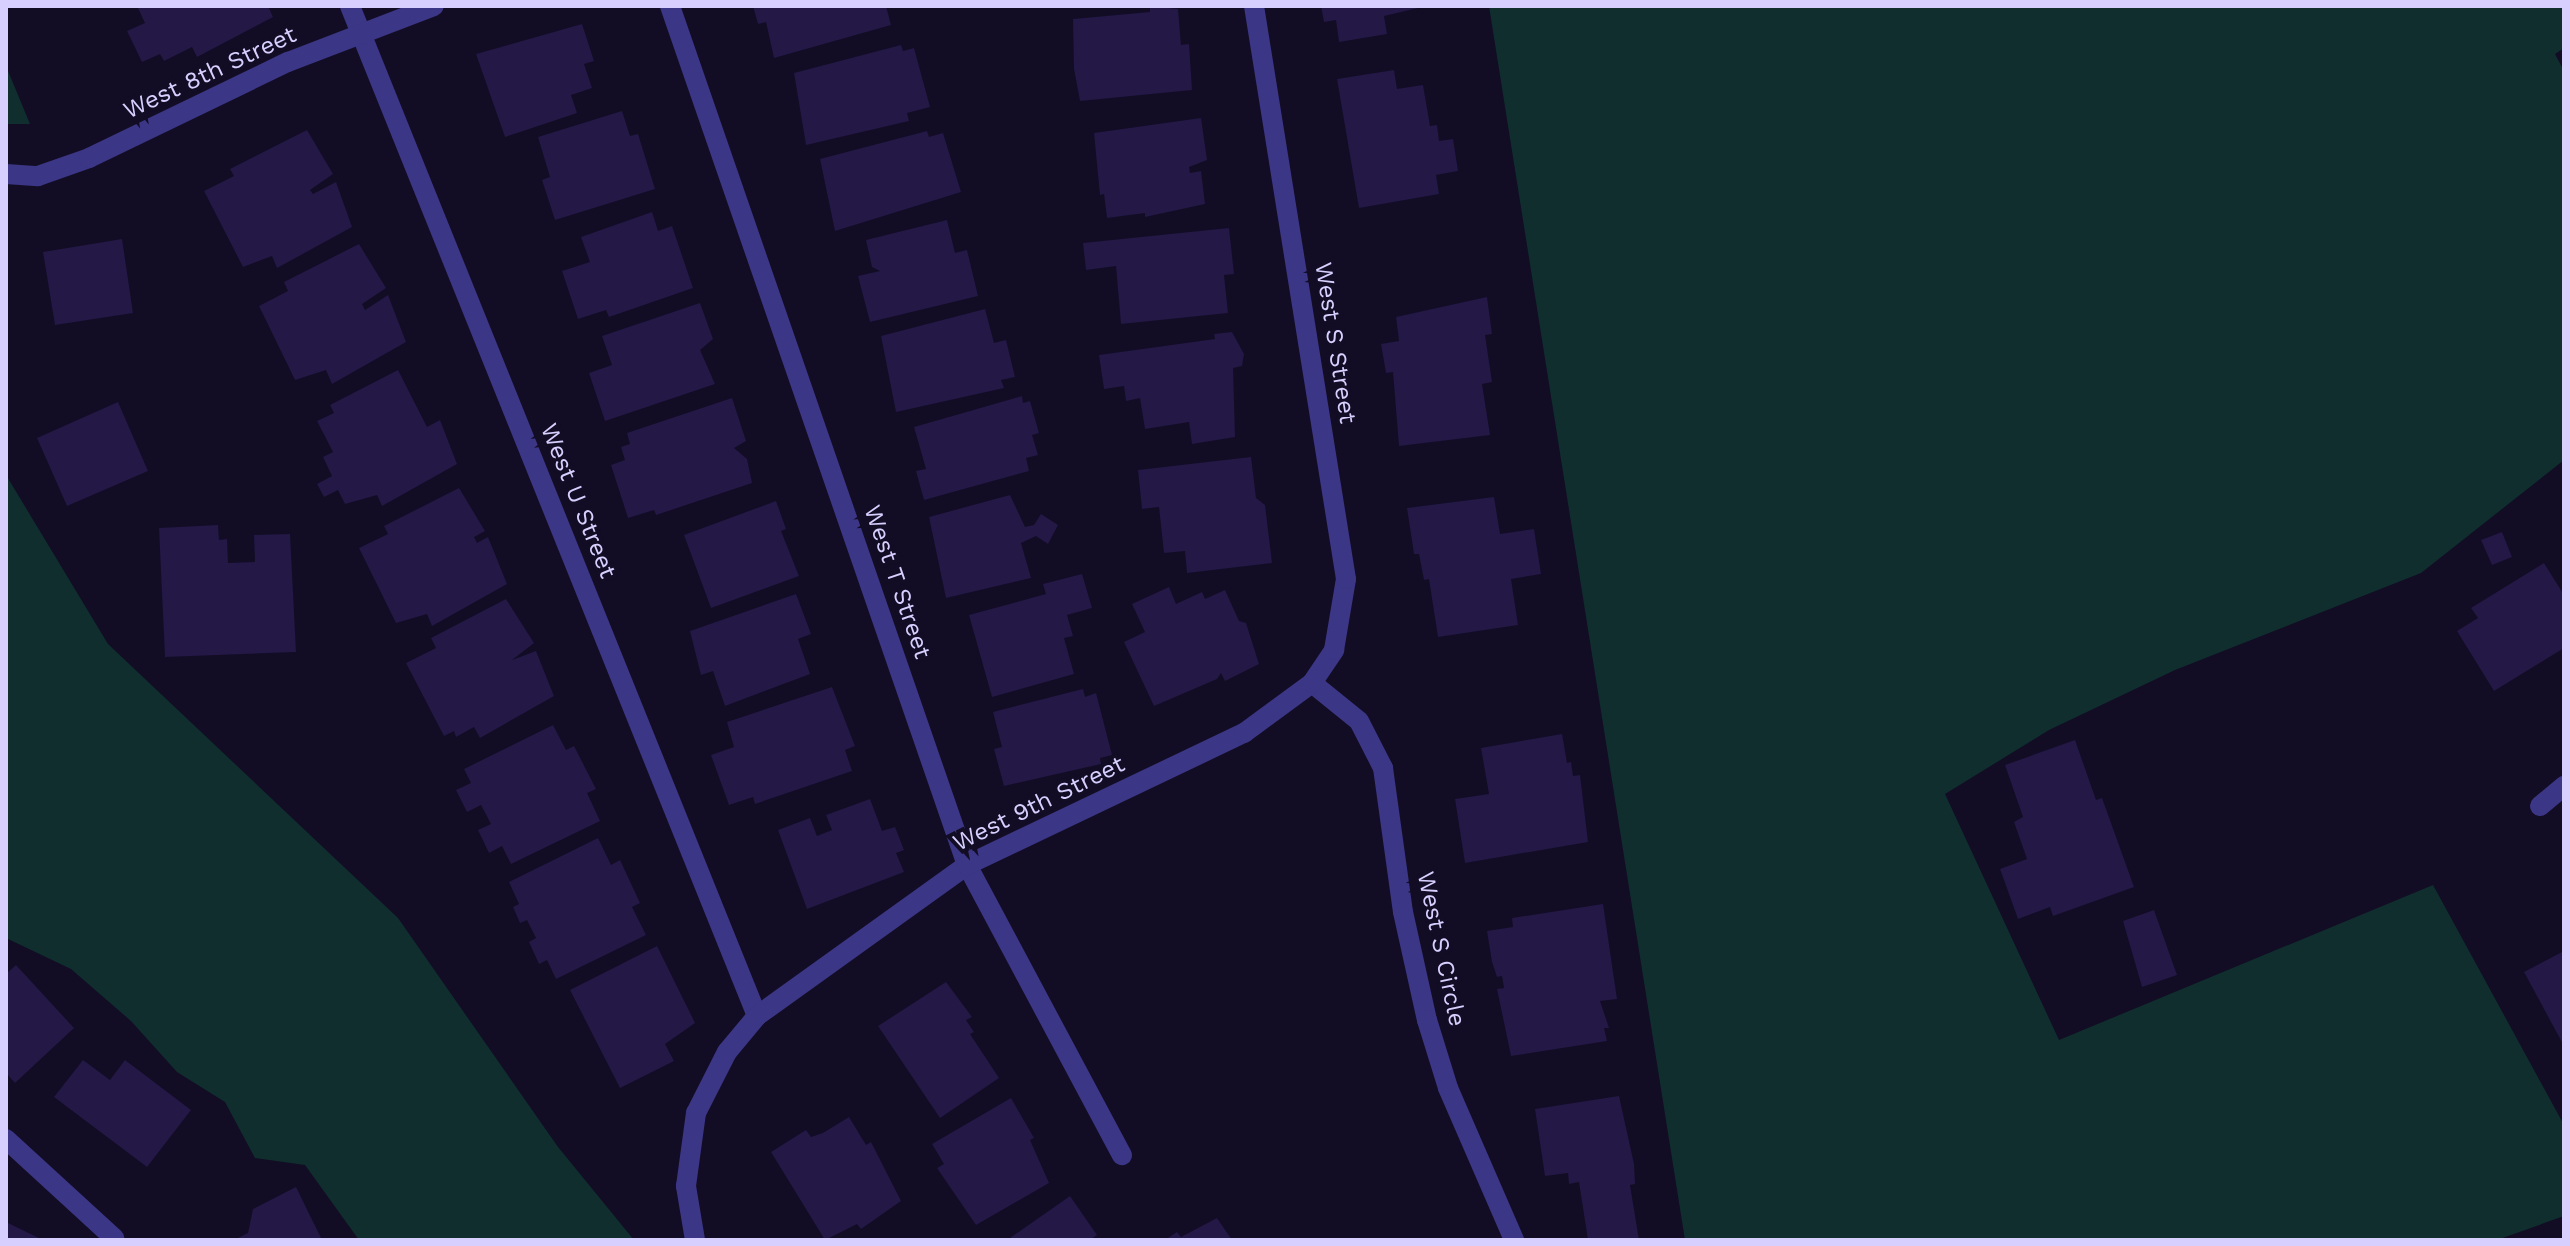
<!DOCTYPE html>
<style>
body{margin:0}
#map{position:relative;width:2570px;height:1246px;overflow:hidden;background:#120d24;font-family:"Work Sans",sans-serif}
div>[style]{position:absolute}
.green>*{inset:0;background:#102e2e}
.building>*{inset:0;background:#231846}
.service>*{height:20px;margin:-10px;padding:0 10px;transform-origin:10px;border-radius:10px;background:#3b3685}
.minor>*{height:20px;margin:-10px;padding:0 10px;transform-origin:10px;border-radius:10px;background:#3b3685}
span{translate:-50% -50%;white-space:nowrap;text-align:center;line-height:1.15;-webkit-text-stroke:8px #120d24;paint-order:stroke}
.street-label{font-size:24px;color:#d7d0ff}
.frame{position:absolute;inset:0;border:8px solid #d7d0ff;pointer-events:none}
</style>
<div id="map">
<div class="green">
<i style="clip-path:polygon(1489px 6px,2564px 6px,2564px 48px,2555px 54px,2564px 71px,2564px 460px,2421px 573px,2175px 670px,2049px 730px,1945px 794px,2059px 1040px,2433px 885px,2564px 1125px,2564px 1216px,2497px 1240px,1685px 1240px)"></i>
<i style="clip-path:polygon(6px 66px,30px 124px,6px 124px)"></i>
<i style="clip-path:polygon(6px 475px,108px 644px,398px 918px,558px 1147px,634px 1240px,359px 1240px,305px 1165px,255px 1158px,225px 1102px,177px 1072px,131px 1021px,71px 969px,6px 938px)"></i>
</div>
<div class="building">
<i style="clip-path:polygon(137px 6px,268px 6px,273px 17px,197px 57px,192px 47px,164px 61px,160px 54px,142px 62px,127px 31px,145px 23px)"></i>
<i style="clip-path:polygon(753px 6px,886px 6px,891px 25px,774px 58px,766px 22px,758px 24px)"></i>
<i style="clip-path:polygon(1150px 6px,1178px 9px,1181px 45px,1189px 44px,1192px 90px,1080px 101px,1074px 69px,1073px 19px,1150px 12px)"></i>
<i style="clip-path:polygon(1321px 6px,1418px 6px,1418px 8px,1384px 16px,1387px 34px,1339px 42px,1336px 20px,1324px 22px)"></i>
<i style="clip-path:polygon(582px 24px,594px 61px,584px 64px,592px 88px,571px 95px,577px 113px,505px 137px,476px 54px)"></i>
<i style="clip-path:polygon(901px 45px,903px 51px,914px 48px,930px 107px,907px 113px,909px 121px,806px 145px,794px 73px)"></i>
<i style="clip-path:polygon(1394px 70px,1397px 89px,1423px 85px,1430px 126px,1437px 125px,1439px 141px,1453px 139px,1458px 171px,1436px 175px,1439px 194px,1359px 208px,1337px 79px)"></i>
<i style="clip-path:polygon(622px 111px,630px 136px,638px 134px,655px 189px,555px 220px,542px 180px,550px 177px,538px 137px)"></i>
<i style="clip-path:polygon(1201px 118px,1207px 160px,1189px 167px,1190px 173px,1201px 171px,1205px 204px,1145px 217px,1145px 213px,1107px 218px,1104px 194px,1100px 195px,1094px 133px)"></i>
<i style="clip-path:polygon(307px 130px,333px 174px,310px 190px,313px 194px,336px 182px,352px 227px,277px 268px,272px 256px,243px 267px,204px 191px,234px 176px,230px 169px)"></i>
<i style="clip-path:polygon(927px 131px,929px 137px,943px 133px,961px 192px,835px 231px,820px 159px)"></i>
<i style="clip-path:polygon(652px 212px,658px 231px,672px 226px,693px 288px,609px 317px,606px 310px,578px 319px,562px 271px,590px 262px,581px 237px)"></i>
<i style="clip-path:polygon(947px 220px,955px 253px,967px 250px,978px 296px,870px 322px,858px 276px,880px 271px,872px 267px,866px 240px)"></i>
<i style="clip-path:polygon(1229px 228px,1234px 274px,1224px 275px,1228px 313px,1121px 324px,1116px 266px,1086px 270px,1083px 243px)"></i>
<i style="clip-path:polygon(122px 239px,133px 313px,55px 325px,43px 252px)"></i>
<i style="clip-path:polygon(359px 244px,386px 288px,362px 304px,365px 310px,388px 295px,406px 342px,332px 384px,326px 370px,295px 380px,259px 306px,288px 291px,284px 282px)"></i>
<i style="clip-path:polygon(1487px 297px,1492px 334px,1485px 335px,1492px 382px,1482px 384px,1490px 435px,1399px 446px,1393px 372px,1386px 373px,1381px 344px,1399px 341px,1396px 317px)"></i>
<i style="clip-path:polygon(700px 303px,713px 339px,700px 350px,715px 384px,605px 421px,589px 373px,612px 365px,602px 336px)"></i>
<i style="clip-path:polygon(985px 309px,994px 343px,1006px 340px,1015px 377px,1001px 380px,1004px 388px,896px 412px,881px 336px)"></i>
<i style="clip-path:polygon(1232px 332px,1244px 354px,1242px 366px,1233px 368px,1235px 437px,1192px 444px,1189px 422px,1145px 429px,1140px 398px,1126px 401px,1124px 386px,1104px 389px,1099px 355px,1215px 339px,1214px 334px)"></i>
<i style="clip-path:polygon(398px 370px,427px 427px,440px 420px,457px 464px,382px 506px,377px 495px,345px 504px,338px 490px,324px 497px,317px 484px,332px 476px,323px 457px,333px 452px,317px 421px,334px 413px,330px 405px)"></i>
<i style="clip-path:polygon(1022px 396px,1023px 403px,1030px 401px,1039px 433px,1032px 435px,1038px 455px,1026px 458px,1029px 471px,924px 500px,916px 471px,926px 469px,914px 427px)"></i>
<i style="clip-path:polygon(732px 398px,746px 441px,734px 448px,747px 459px,752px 483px,656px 515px,654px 510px,628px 518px,611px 465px,625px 460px,621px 447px,630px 444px,627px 433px)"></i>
<i style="clip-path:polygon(118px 402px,148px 471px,67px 506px,37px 438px)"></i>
<i style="clip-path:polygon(1251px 457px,1256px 498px,1265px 505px,1272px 563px,1187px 573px,1185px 551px,1164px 553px,1159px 507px,1142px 509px,1138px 470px)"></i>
<i style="clip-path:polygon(459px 488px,485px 531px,474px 537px,477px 543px,488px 537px,507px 584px,432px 626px,427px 614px,396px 623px,359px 548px,388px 534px,384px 526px)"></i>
<i style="clip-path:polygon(1010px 495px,1025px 527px,1034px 525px,1041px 514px,1058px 525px,1048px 544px,1036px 536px,1021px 543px,1031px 578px,946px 598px,929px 517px)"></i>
<i style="clip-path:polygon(1494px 497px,1500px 534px,1534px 529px,1541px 574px,1511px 579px,1518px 625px,1438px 637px,1429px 579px,1424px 580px,1419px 554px,1414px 554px,1407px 508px)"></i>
<i style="clip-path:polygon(776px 501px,786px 529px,781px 531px,799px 576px,711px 608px,684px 535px)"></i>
<i style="clip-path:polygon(218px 525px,219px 540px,227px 539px,228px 563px,255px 562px,254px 535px,290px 534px,296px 652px,165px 657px,159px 528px)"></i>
<i style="clip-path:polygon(2502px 532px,2512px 557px,2492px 565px,2481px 540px)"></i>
<i style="clip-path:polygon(2544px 563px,2564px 595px,2564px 648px,2494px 691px,2457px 631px,2478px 618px,2471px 608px)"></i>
<i style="clip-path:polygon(1082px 574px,1092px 608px,1067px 615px,1073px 636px,1064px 638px,1074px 674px,992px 697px,969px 615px,1046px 594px,1043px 584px)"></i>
<i style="clip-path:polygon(1169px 587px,1176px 604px,1202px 592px,1205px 599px,1225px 590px,1239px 621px,1246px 623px,1259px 664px,1225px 681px,1221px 673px,1217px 679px,1154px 706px,1124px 642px,1145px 632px,1132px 604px)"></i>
<i style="clip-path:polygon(796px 594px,811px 634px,798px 639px,810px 674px,725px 706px,713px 671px,701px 675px,690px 631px)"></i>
<i style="clip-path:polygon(506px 599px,534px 643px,512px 660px,536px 651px,554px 696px,480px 738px,474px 727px,456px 737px,454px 731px,444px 736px,406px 663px,436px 648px,431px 638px)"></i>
<i style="clip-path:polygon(832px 687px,855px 746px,845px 750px,852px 771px,755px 804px,753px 797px,729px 805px,711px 755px,734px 747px,727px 722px)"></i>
<i style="clip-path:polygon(1083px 689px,1085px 697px,1096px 693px,1112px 755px,1100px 758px,1101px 764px,1004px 786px,994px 749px,1002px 747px,993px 712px)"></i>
<i style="clip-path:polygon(553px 725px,566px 750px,574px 746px,596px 789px,587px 793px,600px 821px,511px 864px,502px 846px,489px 853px,478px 830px,491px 824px,481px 805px,467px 812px,456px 790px,471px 783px,464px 769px)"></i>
<i style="clip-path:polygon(1562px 734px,1567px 763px,1571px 762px,1573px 776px,1580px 775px,1588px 842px,1465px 863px,1455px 799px,1489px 794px,1481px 748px)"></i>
<i style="clip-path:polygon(2075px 740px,2096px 800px,2102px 798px,2134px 887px,2053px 916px,2050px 907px,2018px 919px,2000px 869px,2027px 859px,2014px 822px,2023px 817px,2005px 765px)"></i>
<i style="clip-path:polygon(870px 799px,882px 831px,895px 827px,904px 850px,896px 853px,904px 872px,807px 909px,778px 830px,810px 818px,817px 836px,832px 830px,826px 815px)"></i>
<i style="clip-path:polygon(598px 838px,611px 865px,620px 860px,640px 903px,632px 907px,646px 935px,556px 979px,547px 960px,539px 964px,529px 942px,536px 938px,527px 920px,520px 923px,513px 907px,519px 904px,509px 882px)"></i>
<i style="clip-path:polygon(1603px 904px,1617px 999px,1600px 1001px,1609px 1028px,1604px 1028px,1607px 1041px,1511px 1056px,1497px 989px,1504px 988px,1502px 976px,1497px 977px,1492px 962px,1487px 931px,1513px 927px,1512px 918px)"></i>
<i style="clip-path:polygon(2154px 910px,2177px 975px,2142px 987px,2123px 921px)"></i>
<i style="clip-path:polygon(657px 946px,695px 1023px,665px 1044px,674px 1061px,620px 1088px,570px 990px)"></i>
<i style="clip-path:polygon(2564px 951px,2564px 1046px,2524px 972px)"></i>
<i style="clip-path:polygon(16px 965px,74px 1028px,15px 1083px,6px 1073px,6px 974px)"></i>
<i style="clip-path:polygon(946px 982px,972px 1017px,966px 1020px,974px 1032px,970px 1034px,999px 1078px,940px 1118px,878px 1026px)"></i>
<i style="clip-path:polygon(83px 1060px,110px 1080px,125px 1060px,191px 1110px,147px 1167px,54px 1097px)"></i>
<i style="clip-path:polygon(1619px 1096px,1634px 1164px,1635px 1184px,1630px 1185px,1639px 1240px,1588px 1240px,1579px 1182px,1569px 1184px,1568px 1173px,1545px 1176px,1535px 1109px)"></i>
<i style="clip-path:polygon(1011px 1098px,1034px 1138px,1030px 1140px,1049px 1183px,976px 1225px,937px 1168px,944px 1164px,932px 1144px)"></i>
<i style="clip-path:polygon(849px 1117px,866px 1145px,871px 1142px,901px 1201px,861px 1229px,857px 1224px,825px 1240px,771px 1152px,806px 1130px,811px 1137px,823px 1133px)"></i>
<i style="clip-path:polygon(296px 1187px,322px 1240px,234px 1240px,248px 1233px,253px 1209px)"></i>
<i style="clip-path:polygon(1070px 1196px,1097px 1235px,1090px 1240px,1007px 1240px)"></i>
<i style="clip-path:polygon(1217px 1218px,1232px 1240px,1165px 1240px,1177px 1232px,1181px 1237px)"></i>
<i style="clip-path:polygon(6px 1222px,43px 1240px,6px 1240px)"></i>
</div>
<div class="service">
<i style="left:2540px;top:806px;width:31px;rotate:-40deg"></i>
</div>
<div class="minor">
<i style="left:350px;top:6px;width:1089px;rotate:68.05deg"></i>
<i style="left:670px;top:6px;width:909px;rotate:70.93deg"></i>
<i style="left:967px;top:865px;width:329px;rotate:61.9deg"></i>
<i style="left:6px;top:174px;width:32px;rotate:4deg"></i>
<i style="left:38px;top:176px;width:54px;rotate:-19.4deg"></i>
<i style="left:89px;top:158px;width:221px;rotate:-25.8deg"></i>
<i style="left:288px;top:62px;width:156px;rotate:-21deg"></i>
<i style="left:1312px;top:683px;width:60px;rotate:39deg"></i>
<i style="left:1359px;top:721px;width:53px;rotate:62.9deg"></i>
<i style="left:1383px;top:768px;width:145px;rotate:82.1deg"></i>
<i style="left:1403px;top:912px;width:111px;rotate:77.5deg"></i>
<i style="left:1427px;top:1020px;width:71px;rotate:72.8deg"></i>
<i style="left:1448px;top:1088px;width:166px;rotate:66.5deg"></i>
<i style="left:6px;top:1139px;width:147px;rotate:42.5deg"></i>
<i style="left:695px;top:1240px;width:55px;rotate:-99.5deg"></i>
<i style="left:686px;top:1186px;width:74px;rotate:-82.2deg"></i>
<i style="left:696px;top:1113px;width:68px;rotate:-63.1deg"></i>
<i style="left:727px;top:1052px;width:47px;rotate:-50.2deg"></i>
<i style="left:757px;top:1016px;width:259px;rotate:-35.7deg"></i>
<i style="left:967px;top:865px;width:307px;rotate:-25.5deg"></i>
<i style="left:1244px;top:733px;width:84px;rotate:-36.3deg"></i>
<i style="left:1312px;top:683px;width:40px;rotate:-56deg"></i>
<i style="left:1334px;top:650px;width:72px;rotate:-80.4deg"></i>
<i style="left:1346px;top:579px;width:580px;rotate:-99.12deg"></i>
</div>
<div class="street-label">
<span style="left:210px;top:73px;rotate:-25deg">West 8th Street</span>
<span style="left:1335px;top:343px;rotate:81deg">West S Street</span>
<span style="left:578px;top:501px;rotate:68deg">West U Street</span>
<span style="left:897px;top:582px;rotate:71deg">West T Street</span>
<span style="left:1039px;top:804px;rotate:-26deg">West 9th Street</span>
<span style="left:1441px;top:949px;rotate:78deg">West S Circle</span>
</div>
<div class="frame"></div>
</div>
